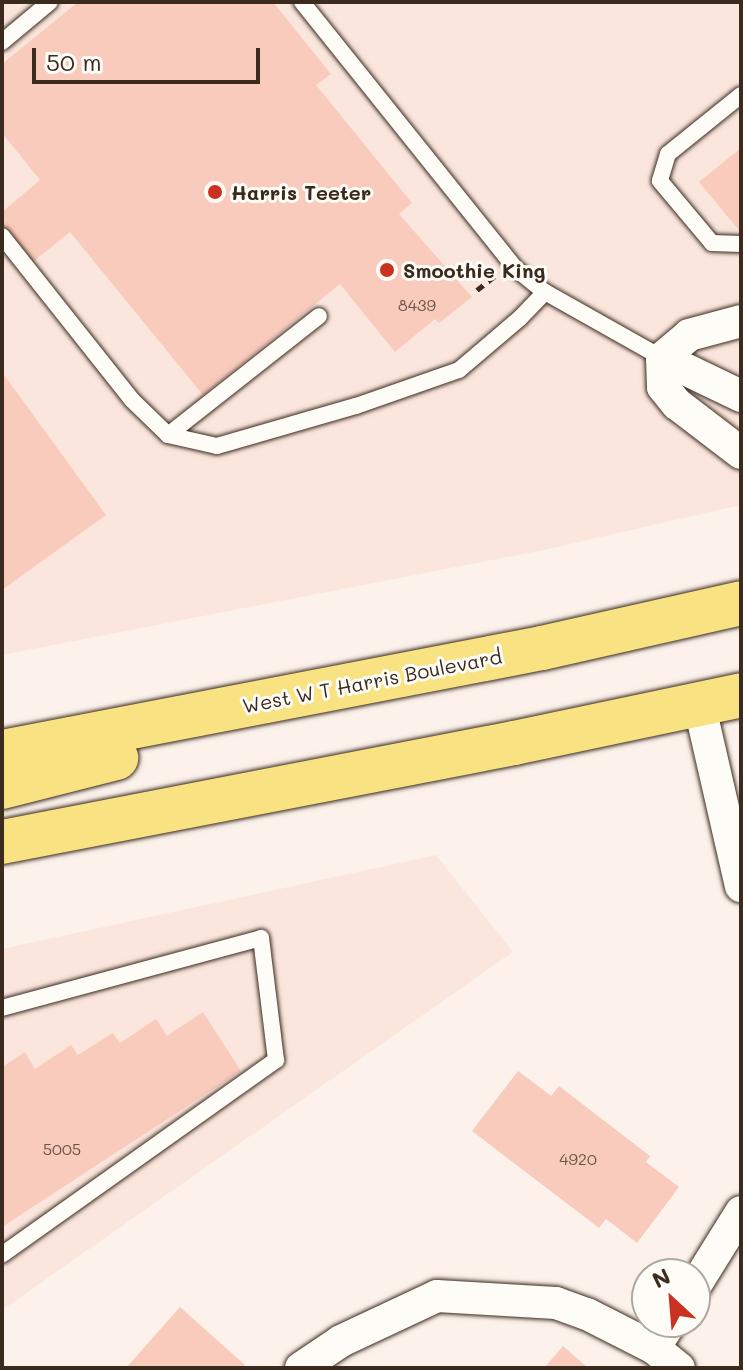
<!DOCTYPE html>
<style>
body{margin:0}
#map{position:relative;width:743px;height:1370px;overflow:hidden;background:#fcf2eb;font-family:Mali,sans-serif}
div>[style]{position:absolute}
.built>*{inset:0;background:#fbe6dd}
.building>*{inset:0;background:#f9cbbc}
.path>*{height:5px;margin-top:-2.5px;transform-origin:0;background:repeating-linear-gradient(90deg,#3b2a1e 0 8px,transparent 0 14px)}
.roads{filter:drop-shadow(0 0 2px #3b2a1e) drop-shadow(0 0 2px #3b2a1e)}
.lane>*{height:16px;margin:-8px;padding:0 8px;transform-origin:8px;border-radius:8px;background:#fdfcf7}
.street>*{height:32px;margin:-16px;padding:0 16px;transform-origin:16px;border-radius:16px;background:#fdfcf7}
.primary>*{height:44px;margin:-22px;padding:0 22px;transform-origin:22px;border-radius:22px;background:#f8e281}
.dots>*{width:22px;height:22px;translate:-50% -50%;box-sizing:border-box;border:4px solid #fdfcf7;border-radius:50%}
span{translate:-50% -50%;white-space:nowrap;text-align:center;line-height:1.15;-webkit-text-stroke:6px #fdfcf7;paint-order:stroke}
.number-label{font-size:16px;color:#6a5246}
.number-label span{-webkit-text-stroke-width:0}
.poi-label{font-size:20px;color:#3b2a1e;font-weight:700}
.left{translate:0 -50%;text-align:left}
.street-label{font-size:20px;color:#3b2a1e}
.frame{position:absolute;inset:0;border:4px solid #3b2a1e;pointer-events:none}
.north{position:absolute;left:631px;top:1258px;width:80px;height:80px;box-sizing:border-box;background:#fdfcf7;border:2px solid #afa8a0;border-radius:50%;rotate:334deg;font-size:22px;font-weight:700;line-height:32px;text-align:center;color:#3b2a1e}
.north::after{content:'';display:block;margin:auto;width:28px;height:36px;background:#c8321e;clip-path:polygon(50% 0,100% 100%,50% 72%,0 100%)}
.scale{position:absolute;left:32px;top:48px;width:228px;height:36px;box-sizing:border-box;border:4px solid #3b2a1e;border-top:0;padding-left:10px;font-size:24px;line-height:28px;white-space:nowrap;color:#3b2a1e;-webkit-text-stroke:6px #fdfcf7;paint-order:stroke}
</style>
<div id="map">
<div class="built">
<i style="clip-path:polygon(2px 2px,741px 2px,741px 505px,544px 550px,2px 655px)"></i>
<i style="clip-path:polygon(436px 855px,513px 952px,2px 1310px,2px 949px)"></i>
</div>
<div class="building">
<i style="clip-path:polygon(78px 2px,273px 2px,331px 74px,316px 85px,412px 203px,399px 214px,472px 297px,439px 323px,435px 319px,395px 352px,340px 284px,203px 395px,70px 232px,29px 265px,2px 232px,2px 212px,40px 180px,2px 133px,2px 64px)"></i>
<i style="clip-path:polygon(741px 148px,741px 233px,699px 182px)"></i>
<i style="clip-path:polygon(2px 372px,106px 515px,2px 590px)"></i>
<i style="clip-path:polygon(203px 1012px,241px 1071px,2px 1227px,2px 1067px,25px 1052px,35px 1069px,71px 1045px,78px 1055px,113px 1033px,120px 1043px,156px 1019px,167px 1036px)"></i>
<i style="clip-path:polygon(518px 1071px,551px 1096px,559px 1086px,650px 1156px,646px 1162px,679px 1187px,637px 1243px,606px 1219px,599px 1228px,472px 1131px)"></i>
<i style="clip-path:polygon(180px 1307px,245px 1365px,242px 1368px,126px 1368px)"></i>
<i style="clip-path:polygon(563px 1346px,588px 1368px,544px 1368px)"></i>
</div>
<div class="path">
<i style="left:477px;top:290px;width:23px;rotate:-38deg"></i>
</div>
<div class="roads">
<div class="lane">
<i style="left:302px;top:2px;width:341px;rotate:51.3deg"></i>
<i style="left:515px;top:268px;width:38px;rotate:39deg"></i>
<i style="left:545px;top:292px;width:134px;rotate:29.4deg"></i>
<i style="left:2px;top:42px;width:62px;rotate:-39.8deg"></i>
<i style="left:741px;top:95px;width:94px;rotate:141.1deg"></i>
<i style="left:668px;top:154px;width:28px;rotate:107deg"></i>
<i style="left:660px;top:181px;width:81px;rotate:50deg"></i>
<i style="left:712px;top:243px;width:29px;rotate:2deg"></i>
<i style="left:2px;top:236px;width:209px;rotate:51.6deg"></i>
<i style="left:132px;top:400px;width:50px;rotate:44.2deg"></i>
<i style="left:168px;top:435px;width:50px;rotate:12.7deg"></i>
<i style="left:217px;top:446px;width:145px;rotate:-16.1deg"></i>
<i style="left:356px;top:406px;width:109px;rotate:-19.3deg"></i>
<i style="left:459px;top:370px;width:80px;rotate:-40.4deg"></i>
<i style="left:520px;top:318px;width:36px;rotate:-46deg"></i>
<i style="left:168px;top:435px;width:192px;rotate:-38.2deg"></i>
<i style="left:2px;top:1008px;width:268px;rotate:-15.1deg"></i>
<i style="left:261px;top:938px;width:123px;rotate:83deg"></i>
<i style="left:276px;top:1060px;width:336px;rotate:144.6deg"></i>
</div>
<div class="street">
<i style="left:662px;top:358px;width:29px;rotate:88deg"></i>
<i style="left:663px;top:387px;width:22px;rotate:51deg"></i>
<i style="left:677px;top:404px;width:81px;rotate:37.4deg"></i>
<i style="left:662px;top:358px;width:35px;rotate:-40deg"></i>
<i style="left:689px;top:335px;width:54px;rotate:-15.1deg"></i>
<i style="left:662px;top:358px;width:88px;rotate:25.7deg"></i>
<i style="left:699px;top:703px;width:188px;rotate:77.1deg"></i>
<i style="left:695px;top:1286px;width:87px;rotate:-58.1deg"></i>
<i style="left:654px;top:1348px;width:31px;rotate:-57deg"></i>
<i style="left:301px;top:1368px;width:48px;rotate:-34deg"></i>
<i style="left:341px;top:1341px;width:106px;rotate:-25.1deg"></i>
<i style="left:437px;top:1296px;width:119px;rotate:3.4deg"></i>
<i style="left:556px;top:1303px;width:33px;rotate:20deg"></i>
<i style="left:587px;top:1314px;width:75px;rotate:26.9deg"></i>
<i style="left:654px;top:1348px;width:32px;rotate:39deg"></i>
</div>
<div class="primary">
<i style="left:2px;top:752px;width:550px;rotate:-10.9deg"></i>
<i style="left:542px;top:648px;width:204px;rotate:-12.7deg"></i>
<i style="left:2px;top:787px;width:118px;rotate:-14.3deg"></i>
<i style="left:2px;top:842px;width:521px;rotate:-10.94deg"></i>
<i style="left:514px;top:743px;width:232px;rotate:-11.9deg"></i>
</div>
</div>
<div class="dots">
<i style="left:215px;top:192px;background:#c8321e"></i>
<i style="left:387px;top:270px;background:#c8321e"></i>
</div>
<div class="number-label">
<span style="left:417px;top:305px">8439</span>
<span style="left:62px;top:1149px">5005</span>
<span style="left:578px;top:1159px">4920</span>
</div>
<div class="poi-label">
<span class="left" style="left:231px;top:192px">Harris Teeter</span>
<span class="left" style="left:403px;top:270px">Smoothie King</span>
</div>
<div class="street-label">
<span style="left:372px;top:681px;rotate:-11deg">West W T Harris Boulevard</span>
</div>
<div class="frame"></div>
<div class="north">N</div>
<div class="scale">50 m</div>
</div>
